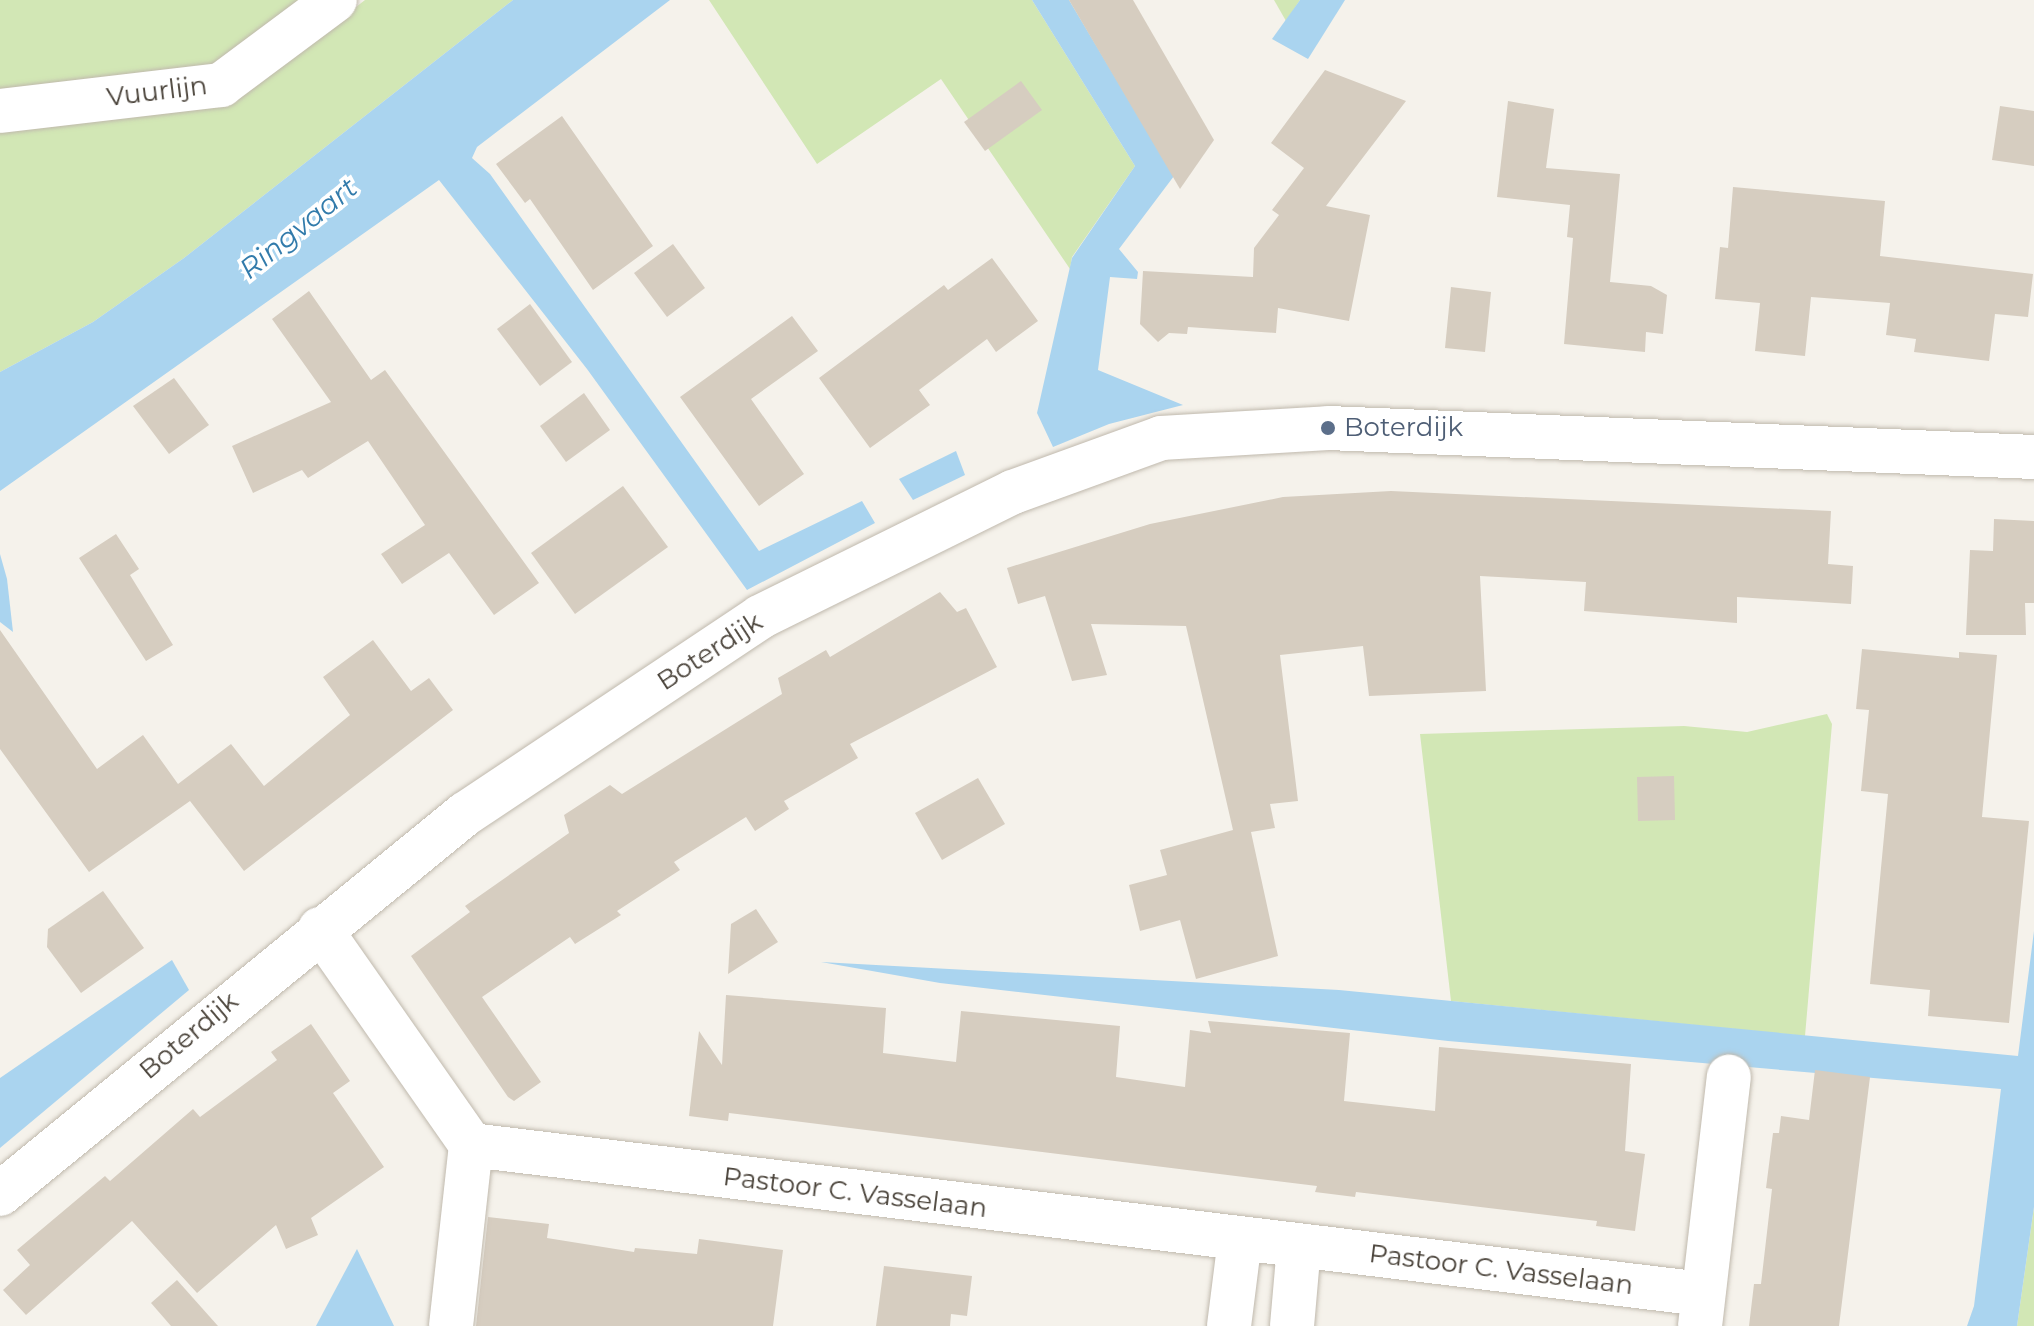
<!DOCTYPE html>
<style>
body{margin:0}
#map{position:relative;width:2034px;height:1326px;overflow:hidden;background:#f5f2eb;font-family:Montserrat,sans-serif}
div>[style]{position:absolute}
.green>*{inset:0;background:#d2e7b5}
.water>*{inset:0;background:#aad4ef}
.building>*{inset:0;background:#d6cdc0}
.roads{filter:drop-shadow(0 0 2px #c0b9ad) drop-shadow(0 0 2px #c0b9ad)}
.minor>*{height:44px;margin:-22px;padding:0 22px;transform-origin:22px;border-radius:22px;background:#fff}
.dots>*{width:22px;height:22px;translate:-50% -50%;box-sizing:border-box;border:4px solid #fff;border-radius:50%}
span{translate:-50% -50%;white-space:nowrap;text-align:center;line-height:1.15;-webkit-text-stroke:7px #fff;paint-order:stroke}
.street-label{font-size:26px;color:#494239}
.service-label{font-size:26px;color:#4e5e75}
.left{translate:0 -50%;text-align:left}
.water-label{font-size:28px;color:#327bab;font-style:italic}
</style>
<div id="map">
<div class="green">
<i style="clip-path:polygon(0 0,307px 0,216px 65px,0 92px)"></i>
<i style="clip-path:polygon(365px 0,513px 0,184px 258px,93px 322px,0 372px,0 131px,268px 76px)"></i>
<i style="clip-path:polygon(709px 0,1032px 0,1135px 166px,1072px 257px,1070px 269px,941px 79px,817px 164px)"></i>
<i style="clip-path:polygon(1274px 0,1300px 0,1286px 21px)"></i>
<i style="clip-path:polygon(1827px 714px,1832px 724px,1805px 1036px,1451px 1001px,1420px 734px,1684px 726px,1747px 732px)"></i>
<i style="clip-path:polygon(2034px 1207px,2034px 1326px,2017px 1326px)"></i>
</div>
<div class="water">
<i style="clip-path:polygon(513px 0,670px 0,477px 147px,472px 158px,490px 174px,759px 551px,862px 501px,875px 523px,747px 590px,587px 369px,439px 180px,0 491px,0 372px,93px 322px,184px 258px)"></i>
<i style="clip-path:polygon(1032px 0,1069px 0,1174px 176px,1119px 249px,1138px 272px,1137px 279px,1110px 277px,1098px 370px,1183px 405px,1109px 424px,1053px 447px,1037px 413px,1072px 258px,1135px 166px)"></i>
<i style="clip-path:polygon(1300px 0,1345px 0,1308px 59px,1272px 39px)"></i>
<i style="clip-path:polygon(956px 451px,965px 475px,913px 500px,899px 479px)"></i>
<i style="clip-path:polygon(0 554px,7px 579px,13px 632px,0 622px)"></i>
<i style="clip-path:polygon(2034px 931px,2034px 1207px,2017px 1326px,1967px 1326px,1974px 1306px,2001px 1089px,1448px 1041px,940px 983px,821px 962px,1339px 990px,2018px 1056px)"></i>
<i style="clip-path:polygon(172px 960px,189px 990px,0 1148px,0 1078px)"></i>
<i style="clip-path:polygon(357px 1249px,394px 1326px,316px 1326px)"></i>
</div>
<div class="building">
<i style="clip-path:polygon(1069px 0,1133px 0,1214px 140px,1180px 189px)"></i>
<i style="clip-path:polygon(1325px 70px,1406px 101px,1326px 206px,1370px 215px,1349px 321px,1278px 308px,1276px 333px,1188px 327px,1187px 334px,1169px 333px,1158px 342px,1140px 324px,1143px 271px,1253px 277px,1254px 248px,1279px 215px,1272px 210px,1304px 168px,1271px 143px)"></i>
<i style="clip-path:polygon(1021px 81px,1042px 110px,985px 151px,964px 122px)"></i>
<i style="clip-path:polygon(1508px 101px,1554px 109px,1546px 168px,1620px 174px,1610px 282px,1651px 286px,1667px 295px,1663px 334px,1646px 332px,1645px 352px,1564px 344px,1573px 238px,1567px 237px,1570px 205px,1497px 197px)"></i>
<i style="clip-path:polygon(2000px 106px,2034px 111px,2034px 166px,1992px 160px)"></i>
<i style="clip-path:polygon(562px 116px,653px 246px,593px 290px,530px 199px,525px 203px,496px 164px)"></i>
<i style="clip-path:polygon(1733px 187px,1885px 201px,1880px 256px,2033px 274px,2028px 317px,1995px 314px,1989px 361px,1914px 352px,1916px 339px,1886px 335px,1890px 303px,1811px 297px,1805px 356px,1755px 351px,1760px 303px,1715px 299px,1720px 247px,1728px 248px)"></i>
<i style="clip-path:polygon(673px 244px,705px 288px,667px 317px,634px 273px)"></i>
<i style="clip-path:polygon(992px 258px,1038px 321px,996px 352px,987px 339px,919px 390px,930px 405px,870px 448px,819px 378px,944px 285px,948px 290px)"></i>
<i style="clip-path:polygon(1451px 287px,1491px 292px,1485px 352px,1445px 348px)"></i>
<i style="clip-path:polygon(309px 291px,371px 380px,385px 370px,539px 583px,494px 615px,449px 553px,402px 584px,381px 554px,425px 525px,368px 441px,308px 478px,302px 470px,253px 493px,232px 446px,331px 402px,272px 319px)"></i>
<i style="clip-path:polygon(530px 304px,572px 362px,540px 386px,497px 329px)"></i>
<i style="clip-path:polygon(792px 316px,818px 351px,751px 399px,804px 474px,759px 506px,680px 397px)"></i>
<i style="clip-path:polygon(174px 378px,209px 425px,169px 454px,133px 406px)"></i>
<i style="clip-path:polygon(584px 393px,610px 430px,566px 462px,540px 426px)"></i>
<i style="clip-path:polygon(623px 486px,668px 547px,575px 614px,531px 553px)"></i>
<i style="clip-path:polygon(1391px 491px,1831px 511px,1828px 564px,1853px 566px,1851px 604px,1737px 597px,1737px 623px,1584px 611px,1586px 582px,1480px 576px,1486px 691px,1369px 696px,1363px 646px,1280px 655px,1298px 801px,1270px 804px,1275px 828px,1251px 832px,1278px 956px,1196px 979px,1180px 920px,1140px 931px,1129px 885px,1167px 875px,1160px 850px,1233px 830px,1186px 626px,1091px 624px,1107px 675px,1072px 681px,1045px 596px,1018px 604px,1007px 568px,1150px 524px,1283px 497px)"></i>
<i style="clip-path:polygon(1994px 519px,2034px 521px,2034px 603px,2025px 603px,2026px 635px,1966px 635px,1970px 550px,1993px 551px)"></i>
<i style="clip-path:polygon(116px 534px,139px 569px,130px 575px,173px 645px,146px 661px,79px 558px)"></i>
<i style="clip-path:polygon(940px 592px,957px 612px,966px 608px,997px 667px,850px 744px,858px 758px,784px 801px,789px 809px,755px 831px,746px 817px,674px 862px,680px 870px,617px 911px,621px 915px,575px 944px,570px 937px,482px 997px,541px 1082px,514px 1101px,508px 1097px,411px 956px,470px 912px,465px 906px,569px 833px,564px 815px,610px 785px,622px 794px,782px 694px,778px 678px,826px 650px,830px 657px)"></i>
<i style="clip-path:polygon(0 630px,97px 769px,143px 735px,178px 784px,231px 744px,264px 786px,350px 715px,323px 677px,373px 640px,411px 691px,429px 678px,453px 710px,244px 871px,190px 801px,89px 872px,0 749px)"></i>
<i style="clip-path:polygon(1862px 649px,1959px 658px,1959px 652px,1997px 655px,1982px 817px,2029px 821px,2009px 1023px,1928px 1016px,1930px 990px,1870px 984px,1888px 794px,1861px 791px,1869px 710px,1856px 709px)"></i>
<i style="clip-path:polygon(1674px 776px,1675px 820px,1638px 821px,1637px 777px)"></i>
<i style="clip-path:polygon(978px 778px,1005px 824px,942px 860px,915px 813px)"></i>
<i style="clip-path:polygon(103px 891px,144px 948px,81px 993px,47px 947px,48px 929px)"></i>
<i style="clip-path:polygon(756px 909px,778px 942px,728px 974px,731px 924px)"></i>
<i style="clip-path:polygon(726px 995px,886px 1008px,883px 1053px,956px 1062px,961px 1011px,1120px 1026px,1116px 1077px,1185px 1087px,1190px 1030px,1211px 1033px,1208px 1021px,1350px 1033px,1344px 1101px,1435px 1111px,1439px 1047px,1631px 1064px,1625px 1151px,1645px 1154px,1635px 1231px,1596px 1226px,1597px 1221px,1356px 1192px,1355px 1197px,1315px 1192px,1317px 1186px,729px 1113px,728px 1121px,689px 1116px,699px 1031px,722px 1065px)"></i>
<i style="clip-path:polygon(311px 1024px,350px 1081px,333px 1093px,384px 1167px,311px 1218px,318px 1235px,286px 1249px,276px 1225px,197px 1293px,132px 1221px,26px 1315px,3px 1290px,30px 1265px,17px 1250px,105px 1176px,110px 1181px,193px 1109px,200px 1117px,277px 1060px,271px 1052px)"></i>
<i style="clip-path:polygon(1815px 1070px,1870px 1077px,1839px 1326px,1749px 1326px,1754px 1284px,1761px 1284px,1772px 1189px,1766px 1188px,1773px 1133px,1779px 1133px,1781px 1116px,1809px 1120px)"></i>
<i style="clip-path:polygon(488px 1217px,549px 1224px,547px 1238px,634px 1252px,635px 1248px,697px 1254px,699px 1239px,783px 1250px,773px 1326px,476px 1326px)"></i>
<i style="clip-path:polygon(884px 1266px,972px 1276px,967px 1316px,951px 1314px,950px 1326px,876px 1326px)"></i>
<i style="clip-path:polygon(177px 1280px,218px 1326px,171px 1326px,151px 1303px)"></i>
</div>
<div class="roads">
<div class="minor">
<i style="left:0;top:111px;width:223px;rotate:-6.7deg"></i>
<i style="left:221px;top:85px;width:142px;rotate:-36.7deg"></i>
<i style="left:320px;top:929px;width:264px;rotate:55deg"></i>
<i style="left:471px;top:1145px;width:1241px;rotate:6.9deg"></i>
<i style="left:0;top:1194px;width:601px;rotate:-39.26deg"></i>
<i style="left:465px;top:814px;width:355px;rotate:-33.7deg"></i>
<i style="left:760px;top:617px;width:282px;rotate:-26.3deg"></i>
<i style="left:1013px;top:492px;width:158px;rotate:-20deg"></i>
<i style="left:1161px;top:438px;width:167px;rotate:-3.4deg"></i>
<i style="left:1328px;top:428px;width:707px;rotate:2.35deg"></i>
<i style="left:451px;top:1326px;width:182px;rotate:-83.7deg"></i>
<i style="left:1229px;top:1326px;width:88px;rotate:-82.8deg"></i>
<i style="left:1292px;top:1326px;width:80px;rotate:-85deg"></i>
<i style="left:1700px;top:1326px;width:251px;rotate:-83.4deg"></i>
</div>
</div>
<div class="dots">
<i style="left:1328px;top:428px;background:#5c6f8a"></i>
</div>
<div class="street-label">
<span style="left:157px;top:92px;rotate:-7deg">Vuurlijn</span>
<span style="left:710px;top:652px;rotate:-33deg">Boterdijk</span>
<span style="left:189px;top:1036px;rotate:-40deg">Boterdijk</span>
<span style="left:855px;top:1193px;rotate:7deg">Pastoor C. Vasselaan</span>
<span style="left:1501px;top:1270px;rotate:7deg">Pastoor C. Vasselaan</span>
</div>
<div class="service-label">
<span class="left" style="left:1344px;top:428px">Boterdijk</span>
</div>
<div class="water-label">
<span style="left:298px;top:228px;rotate:-39deg">Ringvaart</span>
</div>
</div>
